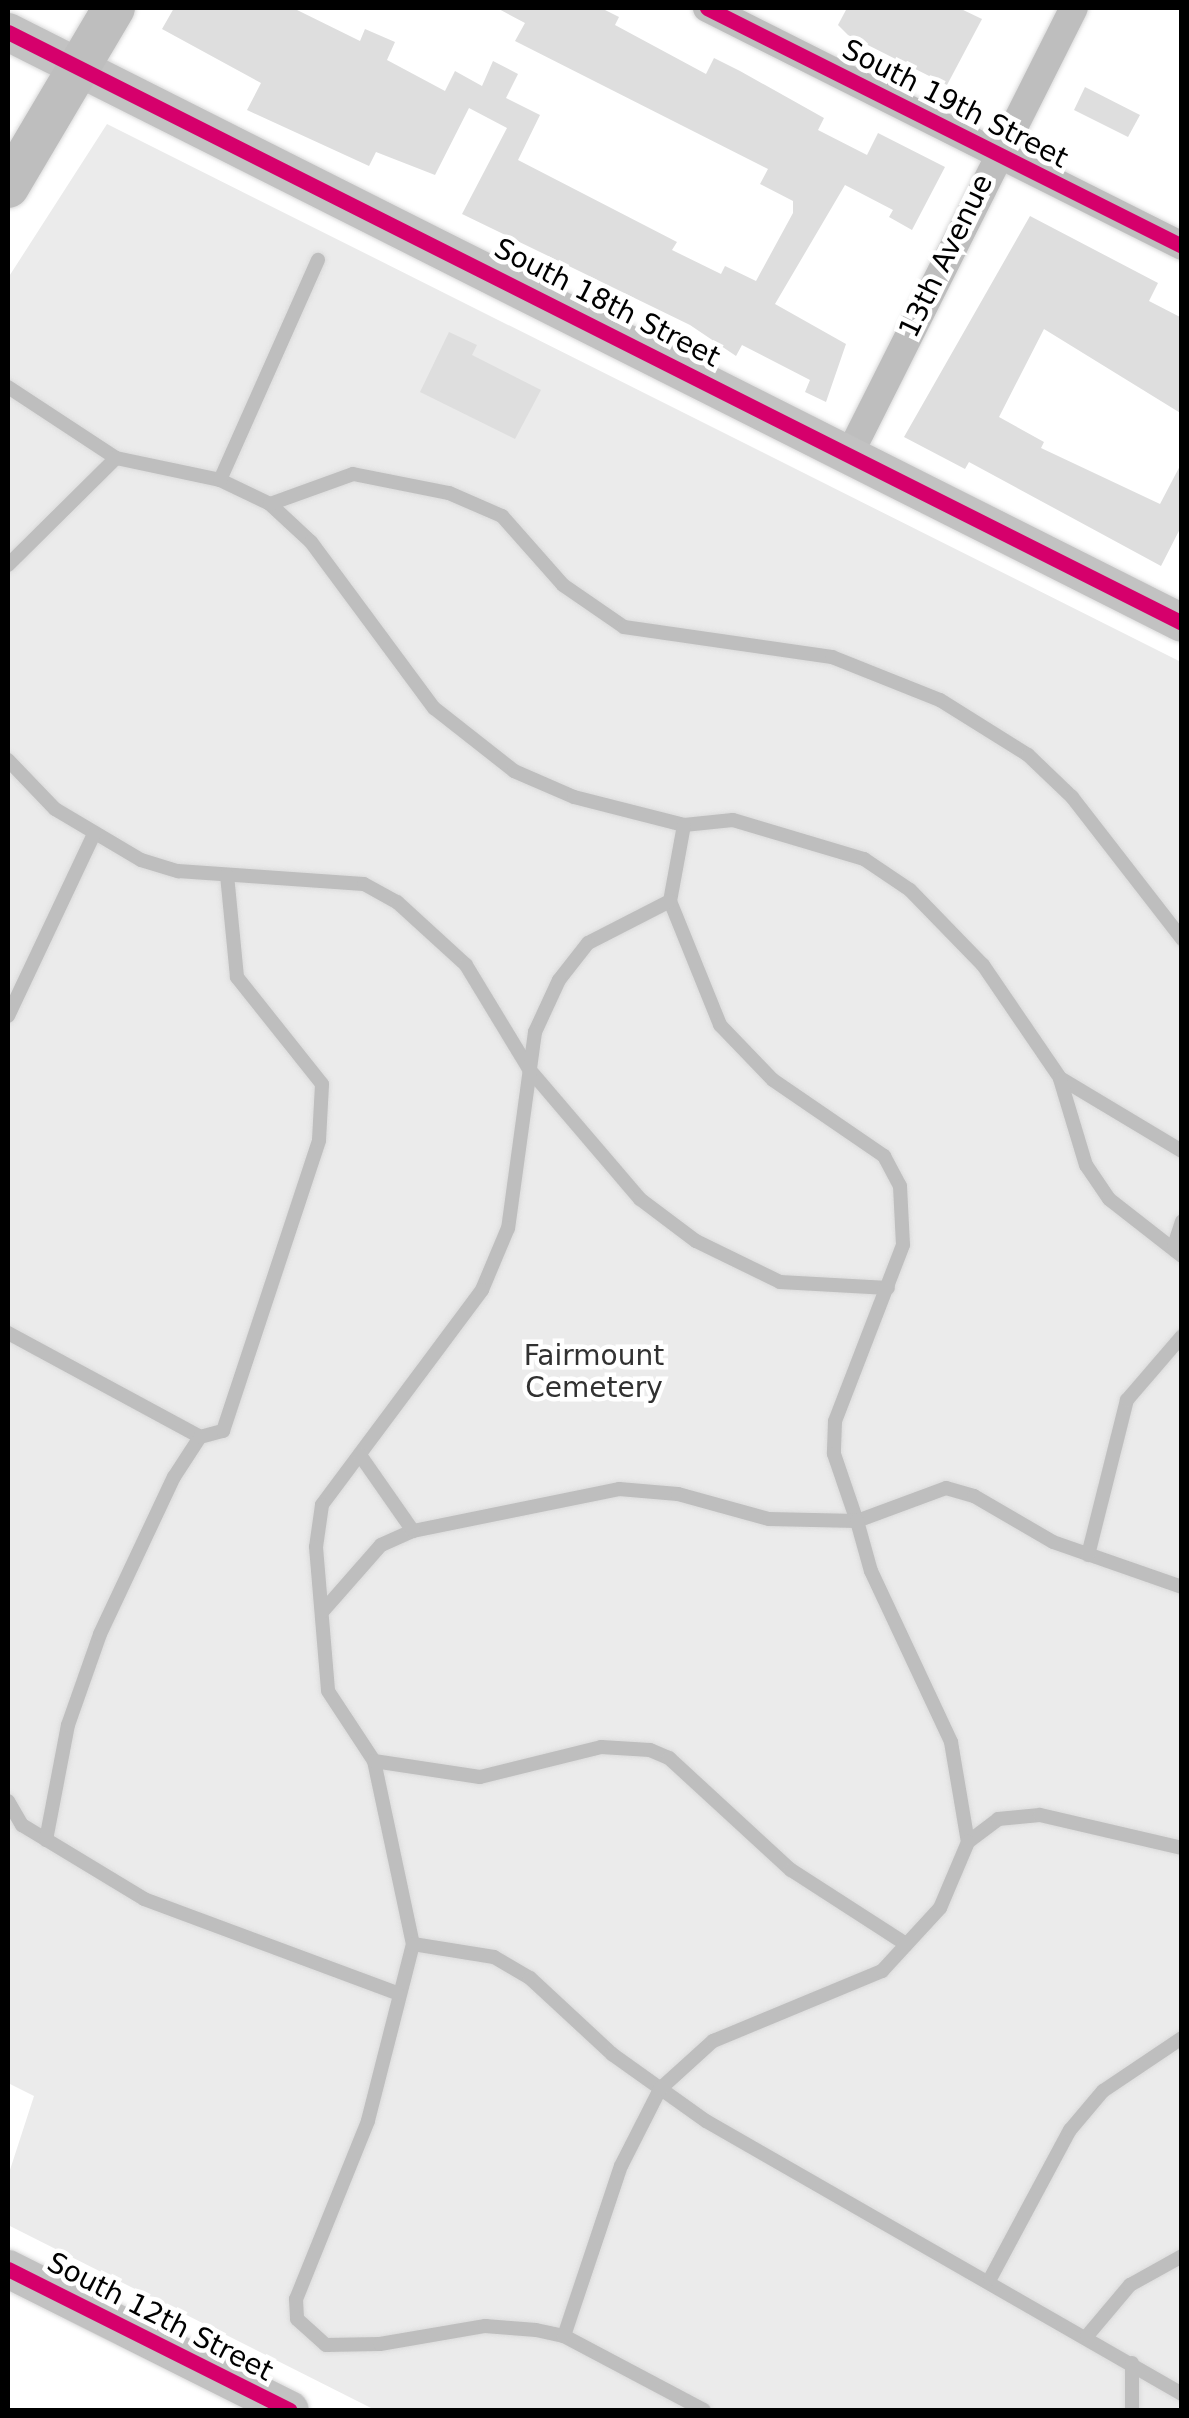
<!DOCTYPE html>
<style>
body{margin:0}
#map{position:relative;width:1189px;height:2418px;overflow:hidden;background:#fff;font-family:"DejaVu Sans",sans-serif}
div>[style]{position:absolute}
.green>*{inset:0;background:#ebebeb}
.building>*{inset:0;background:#dedede}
.roads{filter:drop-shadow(0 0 2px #dbdbdb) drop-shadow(0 0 2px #dbdbdb)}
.lane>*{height:14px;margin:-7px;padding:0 7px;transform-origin:7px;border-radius:7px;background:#bebebe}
.street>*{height:28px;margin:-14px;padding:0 14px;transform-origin:14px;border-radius:14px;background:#bebebe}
.secondary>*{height:38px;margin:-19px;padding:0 19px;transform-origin:19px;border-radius:19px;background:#c2c2c2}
.primary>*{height:42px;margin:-21px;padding:0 21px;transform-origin:21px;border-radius:21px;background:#bebebe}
.cycleway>*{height:15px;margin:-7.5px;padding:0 7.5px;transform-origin:7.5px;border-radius:7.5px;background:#d6006c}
span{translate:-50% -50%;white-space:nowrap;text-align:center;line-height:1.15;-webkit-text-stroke:9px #fff;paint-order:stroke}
.street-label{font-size:28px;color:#000}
.park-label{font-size:28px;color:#313131}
.frame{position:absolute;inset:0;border:10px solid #000;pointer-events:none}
</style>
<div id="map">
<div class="green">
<i style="clip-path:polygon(107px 124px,1181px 662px,1181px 2410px,375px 2410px,8px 2225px,8px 2176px,34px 2096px,8px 2083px,8px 278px)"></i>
</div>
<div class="building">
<i style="clip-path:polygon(174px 8px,293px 8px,360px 41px,365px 29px,395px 42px,387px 60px,445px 91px,455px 71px,482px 86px,493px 61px,518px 74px,506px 98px,540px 115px,518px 160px,677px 242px,672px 250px,721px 274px,725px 266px,756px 281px,793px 213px,793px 201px,760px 184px,768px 169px,515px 41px,525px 23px,497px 8px,601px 8px,619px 17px,615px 25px,706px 74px,714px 58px,740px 71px,824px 118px,818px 130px,867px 155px,878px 133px,945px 167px,912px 230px,889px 217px,893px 210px,845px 185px,775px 304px,846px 344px,826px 402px,805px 392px,810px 380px,742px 345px,736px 356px,690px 325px,462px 214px,507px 128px,469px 108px,435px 175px,376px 152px,369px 166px,247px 110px,261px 83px,162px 29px)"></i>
<i style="clip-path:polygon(847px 8px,959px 8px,982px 19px,947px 85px,848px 35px,838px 25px)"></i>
<i style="clip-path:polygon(1085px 87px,1140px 115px,1128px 137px,1074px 110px)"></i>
<i style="clip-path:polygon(1030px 216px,1158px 283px,1149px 301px,1182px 318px,1182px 414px,1044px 329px,999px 417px,1044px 442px,1041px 448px,1160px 504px,1182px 462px,1182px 525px,1161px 566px,969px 462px,965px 469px,904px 437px)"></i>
<i style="clip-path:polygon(449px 332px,477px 345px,472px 355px,541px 390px,515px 439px,420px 392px)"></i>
</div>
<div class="roads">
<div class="lane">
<i style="left:8px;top:387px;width:129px;rotate:33.3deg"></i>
<i style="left:116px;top:458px;width:106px;rotate:11.9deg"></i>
<i style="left:220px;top:480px;width:55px;rotate:25.6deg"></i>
<i style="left:270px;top:504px;width:56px;rotate:42.8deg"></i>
<i style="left:311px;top:542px;width:207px;rotate:53.5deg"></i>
<i style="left:434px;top:708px;width:102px;rotate:38.2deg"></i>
<i style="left:514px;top:771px;width:65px;rotate:23.4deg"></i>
<i style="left:574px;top:797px;width:114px;rotate:14.3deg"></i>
<i style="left:684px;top:825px;width:49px;rotate:-5.8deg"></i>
<i style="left:733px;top:820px;width:137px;rotate:16.6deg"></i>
<i style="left:864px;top:859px;width:55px;rotate:34deg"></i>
<i style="left:910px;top:890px;width:105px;rotate:45.8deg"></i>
<i style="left:983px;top:965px;width:137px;rotate:55.7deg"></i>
<i style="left:1060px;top:1078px;width:142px;rotate:30.9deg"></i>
<i style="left:220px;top:480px;width:241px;rotate:-66deg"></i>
<i style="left:270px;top:504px;width:88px;rotate:-19.9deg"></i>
<i style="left:353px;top:474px;width:98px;rotate:11.2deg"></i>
<i style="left:449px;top:493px;width:58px;rotate:23.5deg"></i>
<i style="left:502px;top:516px;width:92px;rotate:48.5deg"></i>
<i style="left:563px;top:585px;width:74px;rotate:34.5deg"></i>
<i style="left:624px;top:627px;width:210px;rotate:8.2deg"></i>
<i style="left:832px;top:657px;width:116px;rotate:21.7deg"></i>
<i style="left:940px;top:700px;width:104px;rotate:32deg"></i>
<i style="left:1028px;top:755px;width:61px;rotate:43.7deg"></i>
<i style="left:1072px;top:797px;width:180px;rotate:52.2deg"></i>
<i style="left:8px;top:565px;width:152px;rotate:-44.7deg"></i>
<i style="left:8px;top:760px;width:68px;rotate:46.2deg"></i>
<i style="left:55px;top:809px;width:100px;rotate:30.7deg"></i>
<i style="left:141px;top:860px;width:39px;rotate:17deg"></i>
<i style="left:178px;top:871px;width:186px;rotate:4deg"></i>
<i style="left:364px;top:884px;width:38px;rotate:29deg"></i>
<i style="left:397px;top:902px;width:93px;rotate:42.4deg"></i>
<i style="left:466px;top:965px;width:122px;rotate:58.8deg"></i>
<i style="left:529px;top:1069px;width:171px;rotate:49.5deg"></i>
<i style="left:640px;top:1199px;width:70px;rotate:36.9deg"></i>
<i style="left:696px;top:1241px;width:93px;rotate:26deg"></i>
<i style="left:780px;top:1282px;width:108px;rotate:3.2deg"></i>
<i style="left:684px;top:825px;width:77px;rotate:100.4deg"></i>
<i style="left:670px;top:901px;width:134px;rotate:68deg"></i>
<i style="left:720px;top:1025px;width:76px;rotate:46.1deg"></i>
<i style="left:773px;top:1080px;width:135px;rotate:34.4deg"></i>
<i style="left:884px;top:1156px;width:34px;rotate:62deg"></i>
<i style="left:900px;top:1186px;width:59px;rotate:87.1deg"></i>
<i style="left:903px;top:1245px;width:189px;rotate:111.1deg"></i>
<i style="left:835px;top:1421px;width:33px;rotate:92deg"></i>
<i style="left:834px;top:1454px;width:71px;rotate:71.1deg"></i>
<i style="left:857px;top:1521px;width:95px;rotate:-20.3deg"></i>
<i style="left:946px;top:1488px;width:29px;rotate:16deg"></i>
<i style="left:974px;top:1496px;width:91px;rotate:30.2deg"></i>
<i style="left:1053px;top:1542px;width:137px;rotate:19.2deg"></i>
<i style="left:670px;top:901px;width:92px;rotate:152.9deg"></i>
<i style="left:588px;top:943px;width:47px;rotate:128.1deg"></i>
<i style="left:559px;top:980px;width:57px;rotate:114.8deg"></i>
<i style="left:535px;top:1032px;width:198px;rotate:97.8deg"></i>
<i style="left:508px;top:1228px;width:67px;rotate:112.8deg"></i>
<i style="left:482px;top:1290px;width:268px;rotate:126.7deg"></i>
<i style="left:322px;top:1505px;width:42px;rotate:98.1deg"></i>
<i style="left:316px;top:1547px;width:144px;rotate:85.2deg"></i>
<i style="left:328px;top:1691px;width:84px;rotate:56.7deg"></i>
<i style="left:374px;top:1761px;width:187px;rotate:78deg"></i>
<i style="left:413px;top:1944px;width:183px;rotate:104.3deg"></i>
<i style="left:368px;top:2121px;width:192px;rotate:112deg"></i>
<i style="left:296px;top:2299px;width:20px;rotate:87deg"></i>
<i style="left:297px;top:2319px;width:39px;rotate:42deg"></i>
<i style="left:326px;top:2345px;width:54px;rotate:-1.1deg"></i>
<i style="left:380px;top:2344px;width:107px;rotate:-9.7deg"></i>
<i style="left:485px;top:2326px;width:51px;rotate:4.5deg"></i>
<i style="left:536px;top:2330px;width:29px;rotate:12deg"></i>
<i style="left:564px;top:2336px;width:158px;rotate:27.9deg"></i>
<i style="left:8px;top:1016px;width:201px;rotate:-64.7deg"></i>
<i style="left:1060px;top:1079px;width:90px;rotate:73.2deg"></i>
<i style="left:1086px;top:1165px;width:41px;rotate:55.9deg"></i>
<i style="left:1109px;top:1199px;width:93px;rotate:38deg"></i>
<i style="left:1174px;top:1246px;width:26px;rotate:-72deg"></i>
<i style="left:8px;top:1333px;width:218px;rotate:28.4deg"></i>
<i style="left:413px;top:1531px;width:210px;rotate:-11.5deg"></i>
<i style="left:619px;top:1489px;width:59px;rotate:4.8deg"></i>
<i style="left:678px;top:1494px;width:94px;rotate:15.4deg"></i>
<i style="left:769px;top:1519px;width:88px;rotate:1.3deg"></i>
<i style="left:857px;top:1521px;width:52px;rotate:74.4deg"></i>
<i style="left:871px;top:1571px;width:189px;rotate:64.9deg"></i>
<i style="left:951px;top:1742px;width:101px;rotate:80.4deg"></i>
<i style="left:968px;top:1842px;width:38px;rotate:-37deg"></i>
<i style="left:998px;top:1819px;width:42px;rotate:-5.4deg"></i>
<i style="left:1040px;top:1815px;width:146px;rotate:13.1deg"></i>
<i style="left:1088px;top:1555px;width:160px;rotate:-75.9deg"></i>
<i style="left:1127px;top:1400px;width:84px;rotate:-49.3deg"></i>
<i style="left:323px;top:1611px;width:88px;rotate:-48.7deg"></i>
<i style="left:381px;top:1545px;width:35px;rotate:-24deg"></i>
<i style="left:413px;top:1531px;width:93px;rotate:-124.9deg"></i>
<i style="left:374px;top:1761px;width:107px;rotate:8.6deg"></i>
<i style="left:480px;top:1777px;width:125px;rotate:-13.9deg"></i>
<i style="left:601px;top:1747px;width:49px;rotate:3.5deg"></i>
<i style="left:650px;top:1750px;width:21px;rotate:23deg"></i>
<i style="left:669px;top:1758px;width:166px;rotate:42.6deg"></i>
<i style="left:791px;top:1870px;width:137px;rotate:32.8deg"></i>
<i style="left:8px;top:1801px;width:28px;rotate:60deg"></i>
<i style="left:22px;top:1825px;width:143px;rotate:31.2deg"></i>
<i style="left:144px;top:1899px;width:270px;rotate:20.4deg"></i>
<i style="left:46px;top:1840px;width:117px;rotate:-79.2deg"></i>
<i style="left:68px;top:1725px;width:96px;rotate:-70.6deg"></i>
<i style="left:100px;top:1634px;width:174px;rotate:-64.8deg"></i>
<i style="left:174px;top:1477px;width:48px;rotate:-57deg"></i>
<i style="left:200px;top:1437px;width:24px;rotate:-15deg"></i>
<i style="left:223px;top:1431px;width:306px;rotate:-71.7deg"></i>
<i style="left:319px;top:1140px;width:56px;rotate:-86.9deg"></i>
<i style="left:322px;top:1084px;width:137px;rotate:-128.5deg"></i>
<i style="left:237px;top:977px;width:102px;rotate:-95.6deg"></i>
<i style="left:413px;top:1944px;width:82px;rotate:9.1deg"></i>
<i style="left:494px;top:1957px;width:42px;rotate:30.3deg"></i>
<i style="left:530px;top:1978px;width:112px;rotate:42.8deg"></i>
<i style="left:612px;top:2054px;width:115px;rotate:35.5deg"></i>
<i style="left:706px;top:2121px;width:549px;rotate:29.84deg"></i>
<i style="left:990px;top:2279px;width:169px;rotate:-61.8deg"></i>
<i style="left:1070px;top:2130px;width:51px;rotate:-49.8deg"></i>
<i style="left:1103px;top:2091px;width:95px;rotate:-33.9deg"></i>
<i style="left:564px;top:2336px;width:179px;rotate:-71.5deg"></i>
<i style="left:621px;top:2166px;width:86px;rotate:-63.1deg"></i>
<i style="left:660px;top:2089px;width:72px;rotate:-42.2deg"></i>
<i style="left:713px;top:2041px;width:183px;rotate:-22.5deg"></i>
<i style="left:882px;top:1971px;width:86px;rotate:-47.4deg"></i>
<i style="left:940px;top:1908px;width:72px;rotate:-67deg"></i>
<i style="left:1087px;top:2336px;width:67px;rotate:-49.9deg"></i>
<i style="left:1130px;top:2285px;width:60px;rotate:-29.1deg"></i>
<i style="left:1132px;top:2363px;width:47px;rotate:90deg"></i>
</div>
<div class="street">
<i style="left:707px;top:8px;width:531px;rotate:26.61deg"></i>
<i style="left:850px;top:453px;width:498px;rotate:-63.3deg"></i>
</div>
<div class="secondary">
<i style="left:8px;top:32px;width:1314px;rotate:26.72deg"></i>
<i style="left:8px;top:2269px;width:315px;rotate:26.6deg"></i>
</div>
<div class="primary">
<i style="left:8px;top:187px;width:208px;rotate:-59.4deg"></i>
</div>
</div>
<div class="cycleway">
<i style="left:707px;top:8px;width:531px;rotate:26.61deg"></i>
<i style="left:8px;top:32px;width:1314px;rotate:26.72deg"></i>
<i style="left:8px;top:2269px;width:315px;rotate:26.6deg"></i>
</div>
<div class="street-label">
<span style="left:955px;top:104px;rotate:27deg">South 19th Street</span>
<span style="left:946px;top:256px;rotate:-64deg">13th Avenue</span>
<span style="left:607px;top:303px;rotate:27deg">South 18th Street</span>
<span style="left:160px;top:2317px;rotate:27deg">South 12th Street</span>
</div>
<div class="park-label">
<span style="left:594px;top:1372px">Fairmount<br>Cemetery</span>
</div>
<div class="frame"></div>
</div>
